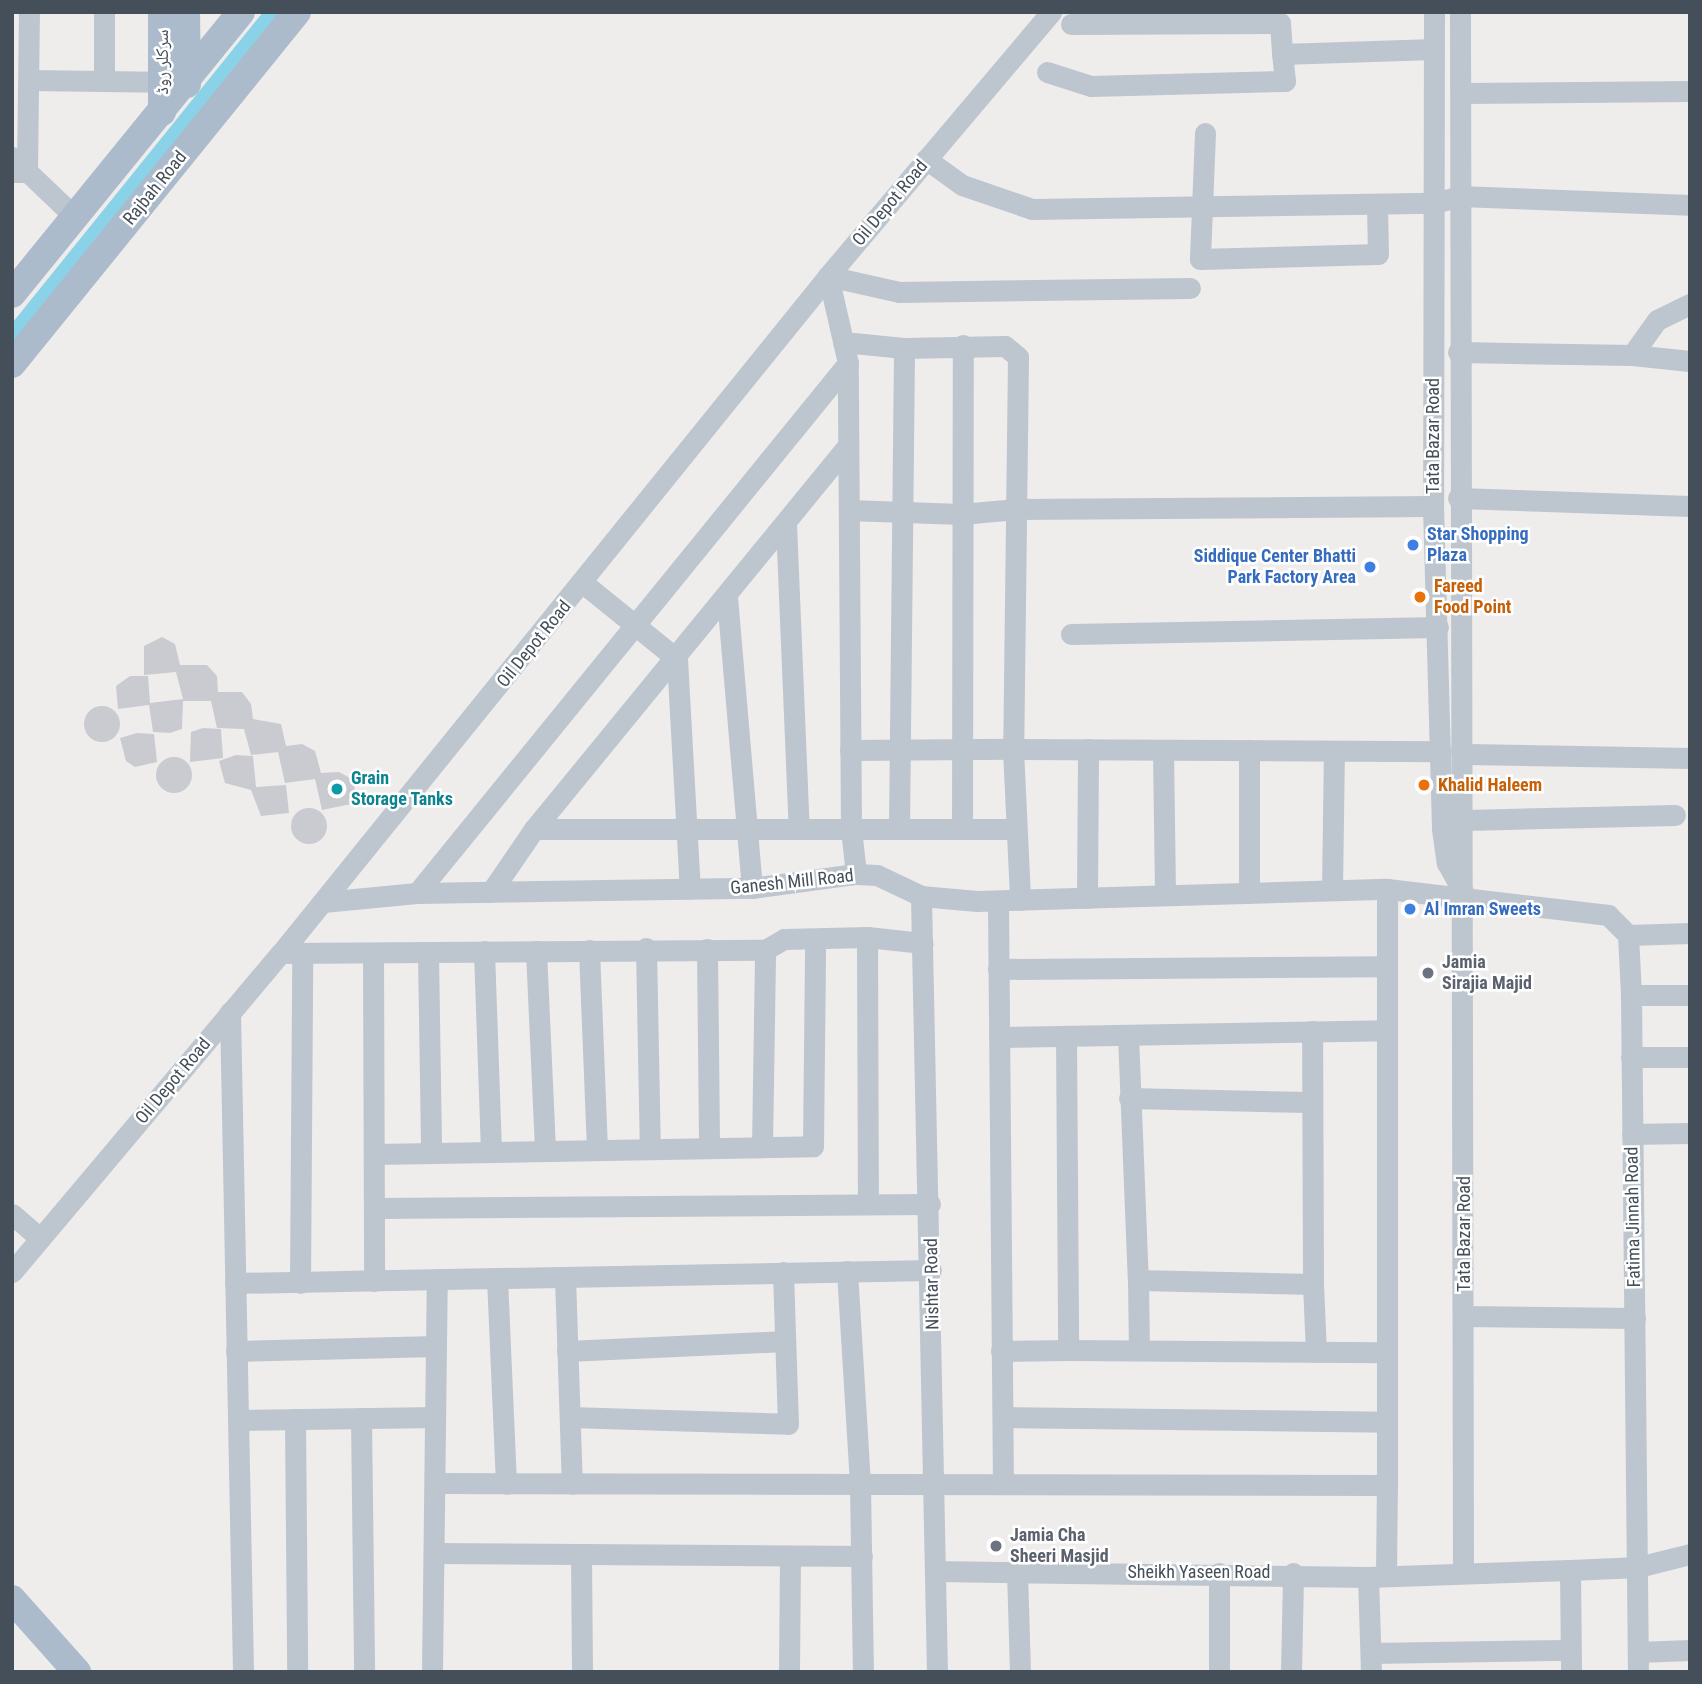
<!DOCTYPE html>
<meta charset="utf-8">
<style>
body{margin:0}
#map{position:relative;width:1702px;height:1684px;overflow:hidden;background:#efecec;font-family:"Roboto Condensed","Noto Naskh Arabic",sans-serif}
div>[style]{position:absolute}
.canal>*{height:16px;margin:-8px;padding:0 8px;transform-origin:8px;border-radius:8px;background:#89d2e8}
.building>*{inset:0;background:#c9cbd1}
.round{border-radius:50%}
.minor>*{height:21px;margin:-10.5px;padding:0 10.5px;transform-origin:10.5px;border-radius:10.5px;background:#bdc6ce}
.major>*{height:28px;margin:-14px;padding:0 14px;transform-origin:14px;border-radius:14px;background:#acbbcb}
.dots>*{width:19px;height:19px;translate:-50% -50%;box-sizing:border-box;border:4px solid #fff;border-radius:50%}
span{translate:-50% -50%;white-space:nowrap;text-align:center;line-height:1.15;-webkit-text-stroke:5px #fff;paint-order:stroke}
.street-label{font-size:18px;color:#454f59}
.shop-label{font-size:18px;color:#366cbe;font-weight:700}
.left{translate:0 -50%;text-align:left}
.right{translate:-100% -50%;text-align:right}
.food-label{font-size:18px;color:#c56008;font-weight:700}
.culture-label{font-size:18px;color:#0d838f;font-weight:700}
.worship-label{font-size:18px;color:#5b616d;font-weight:700}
.frame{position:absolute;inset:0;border:14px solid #454f59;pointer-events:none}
</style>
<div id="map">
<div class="canal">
<i style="left:12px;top:336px;width:416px;rotate:-51.1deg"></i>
</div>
<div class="building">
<i style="clip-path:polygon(162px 637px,175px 644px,180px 665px,207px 665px,217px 676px,218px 692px,242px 692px,251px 704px,253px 719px,281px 724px,286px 746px,302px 744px,315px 751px,321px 773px,339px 772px,352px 779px,356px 793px,351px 804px,322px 810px,315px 779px,285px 783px,278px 752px,251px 755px,244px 729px,217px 728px,211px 701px,183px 701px,182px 729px,170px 733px,153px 732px,149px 705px,118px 709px,116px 686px,130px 676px,148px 676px,150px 703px,183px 699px,176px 672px,144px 675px,144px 646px)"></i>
<i class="round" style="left:84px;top:706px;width:36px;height:36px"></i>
<i style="clip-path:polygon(203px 728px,221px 729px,223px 758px,190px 762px,191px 732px)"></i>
<i style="clip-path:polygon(137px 733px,154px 734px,157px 762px,135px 767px,126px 761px,120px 738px)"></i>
<i style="clip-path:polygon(236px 755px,253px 756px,256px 787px,286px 785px,289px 813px,261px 816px,251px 790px,225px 783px,219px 761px)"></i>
<i class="round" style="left:156px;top:757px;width:36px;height:36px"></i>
<i class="round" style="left:291px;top:808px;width:36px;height:36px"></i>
</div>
<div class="minor">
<i style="left:104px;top:12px;width:65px;rotate:90deg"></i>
<i style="left:1434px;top:12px;width:494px;rotate:90.1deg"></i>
<i style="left:1433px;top:506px;width:323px;rotate:88.4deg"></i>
<i style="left:1442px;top:829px;width:34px;rotate:82deg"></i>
<i style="left:1447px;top:863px;width:35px;rotate:61deg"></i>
<i style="left:1460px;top:12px;width:1560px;rotate:89.89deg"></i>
<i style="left:1071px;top:24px;width:209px;rotate:-0.3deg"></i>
<i style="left:1280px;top:23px;width:31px;rotate:86deg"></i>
<i style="left:1282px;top:54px;width:152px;rotate:-1.9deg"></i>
<i style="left:1047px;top:72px;width:46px;rotate:17.7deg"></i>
<i style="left:1091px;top:86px;width:194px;rotate:-1.5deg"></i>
<i style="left:1285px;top:81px;width:27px;rotate:-96deg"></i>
<i style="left:29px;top:80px;width:145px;rotate:0.8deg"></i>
<i style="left:1461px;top:93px;width:229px;rotate:-0.5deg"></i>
<i style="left:1205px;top:133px;width:126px;rotate:92.3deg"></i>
<i style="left:1200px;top:259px;width:178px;rotate:-1.6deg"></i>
<i style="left:1378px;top:254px;width:49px;rotate:-91.2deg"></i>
<i style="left:12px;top:157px;width:86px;rotate:43.6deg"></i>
<i style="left:926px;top:159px;width:44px;rotate:35.8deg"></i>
<i style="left:962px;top:185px;width:74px;rotate:18.9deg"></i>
<i style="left:1032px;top:209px;width:403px;rotate:-0.9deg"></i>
<i style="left:1435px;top:203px;width:25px;rotate:-16deg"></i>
<i style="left:1459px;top:196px;width:231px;rotate:2.2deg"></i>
<i style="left:12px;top:172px;width:15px"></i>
<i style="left:27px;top:172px;width:160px;rotate:-89.3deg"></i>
<i style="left:843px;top:342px;width:61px;rotate:5.6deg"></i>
<i style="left:904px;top:348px;width:101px;rotate:-1.1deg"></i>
<i style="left:1005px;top:346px;width:17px;rotate:40deg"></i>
<i style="left:1018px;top:357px;width:392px;rotate:90.7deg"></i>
<i style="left:1013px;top:749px;width:428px;rotate:0.3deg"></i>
<i style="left:1458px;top:352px;width:174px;rotate:1deg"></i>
<i style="left:1632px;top:355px;width:43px;rotate:-54.5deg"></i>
<i style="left:1657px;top:320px;width:37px;rotate:-26deg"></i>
<i style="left:1632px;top:355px;width:58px;rotate:5.9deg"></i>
<i style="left:1458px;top:498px;width:232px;rotate:2deg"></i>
<i style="left:849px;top:510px;width:112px;rotate:2deg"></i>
<i style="left:961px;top:514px;width:56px;rotate:-5.1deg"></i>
<i style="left:1017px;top:509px;width:416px;rotate:-0.4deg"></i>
<i style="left:786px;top:524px;width:305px;rotate:87.6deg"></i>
<i style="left:583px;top:583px;width:121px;rotate:39deg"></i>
<i style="left:677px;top:659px;width:230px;rotate:86.8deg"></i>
<i style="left:727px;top:597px;width:292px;rotate:85.1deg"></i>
<i style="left:1071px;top:634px;width:367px;rotate:-1.1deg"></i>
<i style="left:850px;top:750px;width:163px;rotate:-0.4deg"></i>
<i style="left:1013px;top:749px;width:151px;rotate:87.3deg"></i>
<i style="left:1163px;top:750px;width:145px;rotate:89.2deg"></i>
<i style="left:1249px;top:750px;width:143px;rotate:90deg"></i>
<i style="left:1466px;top:754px;width:224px;rotate:1deg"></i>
<i style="left:1466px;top:820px;width:209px;rotate:-1.4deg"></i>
<i style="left:534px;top:829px;width:480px"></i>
<i style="left:899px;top:829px;width:481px;rotate:-89.4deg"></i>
<i style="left:962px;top:829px;width:484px;rotate:-89.9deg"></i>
<i style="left:856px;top:874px;width:45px;rotate:-96.3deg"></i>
<i style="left:851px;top:829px;width:466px;rotate:-90.4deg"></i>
<i style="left:848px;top:363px;width:89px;rotate:-102.9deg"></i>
<i style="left:828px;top:276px;width:73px;rotate:12.7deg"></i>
<i style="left:899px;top:292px;width:291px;rotate:-0.8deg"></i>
<i style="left:1332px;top:890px;width:139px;rotate:-89.2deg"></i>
<i style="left:491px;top:892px;width:76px;rotate:-55.7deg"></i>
<i style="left:534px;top:829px;width:495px;rotate:-50.7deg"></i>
<i style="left:417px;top:893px;width:683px;rotate:-50.88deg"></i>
<i style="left:921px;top:896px;width:776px;rotate:88.82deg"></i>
<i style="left:1087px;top:898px;width:149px;rotate:-89.6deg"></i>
<i style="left:998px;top:901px;width:583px;rotate:89.51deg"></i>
<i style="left:323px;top:902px;width:94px;rotate:-5.5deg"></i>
<i style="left:417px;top:893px;width:335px;rotate:-0.9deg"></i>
<i style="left:752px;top:888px;width:105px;rotate:-7.7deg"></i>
<i style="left:856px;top:874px;width:21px;rotate:3deg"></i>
<i style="left:877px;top:875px;width:49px;rotate:25.5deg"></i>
<i style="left:921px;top:896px;width:56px;rotate:5.1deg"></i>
<i style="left:977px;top:901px;width:410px;rotate:-1.7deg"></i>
<i style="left:1387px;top:889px;width:223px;rotate:6.7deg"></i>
<i style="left:1608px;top:915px;width:28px;rotate:45deg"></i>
<i style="left:1628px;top:935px;width:60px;rotate:87.1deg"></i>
<i style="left:1631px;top:995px;width:677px;rotate:89.41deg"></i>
<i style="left:1628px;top:935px;width:62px;rotate:-1.8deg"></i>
<i style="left:867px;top:937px;width:266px;rotate:89.8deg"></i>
<i style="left:646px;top:948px;width:201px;rotate:88.9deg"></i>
<i style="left:707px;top:949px;width:199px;rotate:89.4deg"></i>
<i style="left:589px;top:950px;width:200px;rotate:87.7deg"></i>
<i style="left:484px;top:951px;width:201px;rotate:88deg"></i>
<i style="left:536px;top:951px;width:200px;rotate:87.4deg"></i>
<i style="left:281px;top:953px;width:484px;rotate:-0.4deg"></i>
<i style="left:765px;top:950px;width:22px;rotate:-30deg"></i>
<i style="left:784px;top:939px;width:83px;rotate:-1.4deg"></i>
<i style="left:867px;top:937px;width:56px;rotate:6.1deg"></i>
<i style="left:428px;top:953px;width:200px;rotate:89.1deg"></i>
<i style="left:373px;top:955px;width:326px;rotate:89.8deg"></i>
<i style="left:998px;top:969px;width:388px;rotate:-0.4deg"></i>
<i style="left:1631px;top:995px;width:59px"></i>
<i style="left:230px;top:1012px;width:660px;rotate:88.87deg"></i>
<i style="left:1128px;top:1035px;width:245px;rotate:87.7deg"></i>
<i style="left:1138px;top:1280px;width:175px;rotate:1.3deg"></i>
<i style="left:1313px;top:1284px;width:253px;rotate:-90.2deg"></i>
<i style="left:1066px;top:1036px;width:314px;rotate:89.6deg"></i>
<i style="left:1068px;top:1350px;width:317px;rotate:0.4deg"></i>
<i style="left:999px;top:1037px;width:386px;rotate:-1deg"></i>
<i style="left:1631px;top:1057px;width:59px"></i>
<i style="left:1129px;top:1098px;width:179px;rotate:1.3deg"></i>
<i style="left:1632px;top:1134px;width:58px;rotate:-1deg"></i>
<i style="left:762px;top:1147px;width:197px;rotate:-89.1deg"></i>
<i style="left:374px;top:1154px;width:439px;rotate:-1deg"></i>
<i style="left:813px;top:1146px;width:206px;rotate:-89.4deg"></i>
<i style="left:374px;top:1208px;width:556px;rotate:-0.41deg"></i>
<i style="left:12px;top:1214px;width:37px;rotate:41deg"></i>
<i style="left:847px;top:1271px;width:214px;rotate:86.5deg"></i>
<i style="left:860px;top:1485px;width:187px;rotate:89.1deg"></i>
<i style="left:12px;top:1272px;width:417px;rotate:-49.9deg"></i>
<i style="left:281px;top:953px;width:870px;rotate:-51.06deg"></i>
<i style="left:828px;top:276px;width:346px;rotate:-49.8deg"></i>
<i style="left:565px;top:1277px;width:207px;rotate:88.1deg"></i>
<i style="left:497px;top:1278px;width:206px;rotate:87.5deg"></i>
<i style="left:1138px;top:1280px;width:69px;rotate:89.2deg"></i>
<i style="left:235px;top:1283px;width:696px;rotate:-1.07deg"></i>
<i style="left:300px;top:1283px;width:326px;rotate:-89.6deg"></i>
<i style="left:1313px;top:1284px;width:68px;rotate:87.5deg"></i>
<i style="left:1464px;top:1316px;width:171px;rotate:0.7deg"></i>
<i style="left:236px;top:1351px;width:200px;rotate:-1.4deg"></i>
<i style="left:567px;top:1351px;width:218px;rotate:-2.6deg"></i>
<i style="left:1001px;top:1351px;width:67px;rotate:-0.9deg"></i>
<i style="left:570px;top:1417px;width:218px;rotate:1.8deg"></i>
<i style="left:788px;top:1424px;width:152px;rotate:-91.9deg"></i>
<i style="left:1003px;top:1417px;width:383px;rotate:0.7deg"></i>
<i style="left:361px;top:1418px;width:254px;rotate:89.3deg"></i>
<i style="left:295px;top:1419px;width:253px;rotate:89.5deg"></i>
<i style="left:238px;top:1420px;width:197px;rotate:-0.9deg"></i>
<i style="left:435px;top:1483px;width:952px;rotate:0.12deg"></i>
<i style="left:1387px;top:1485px;width:596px;rotate:-90deg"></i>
<i style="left:434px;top:1553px;width:428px;rotate:0.4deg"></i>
<i style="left:581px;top:1555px;width:117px;rotate:89.5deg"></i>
<i style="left:1570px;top:1570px;width:68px;rotate:-2.5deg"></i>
<i style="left:1638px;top:1567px;width:54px;rotate:-14deg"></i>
<i style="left:935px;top:1571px;width:433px;rotate:0.8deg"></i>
<i style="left:1368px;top:1577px;width:202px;rotate:-2deg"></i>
<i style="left:1570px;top:1570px;width:102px;rotate:89.4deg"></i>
<i style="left:1017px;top:1571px;width:101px;rotate:88.3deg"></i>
<i style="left:1386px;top:1574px;width:89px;rotate:-89.4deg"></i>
<i style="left:1368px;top:1577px;width:95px;rotate:88.2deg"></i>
<i style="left:1638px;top:1652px;width:52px;rotate:-2.2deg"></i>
<i style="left:1371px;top:1653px;width:199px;rotate:-0.9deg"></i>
<i style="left:432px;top:1672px;width:393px;rotate:-89.3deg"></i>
<i style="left:789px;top:1672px;width:114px;rotate:-89.5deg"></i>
<i style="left:1219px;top:1672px;width:99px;rotate:-90deg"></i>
<i style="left:1291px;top:1672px;width:99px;rotate:-88.8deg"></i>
</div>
<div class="major">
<i style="left:162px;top:12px;width:100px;rotate:90deg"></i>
<i style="left:186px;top:12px;width:72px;rotate:89.2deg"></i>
<i style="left:12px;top:294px;width:363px;rotate:-50.9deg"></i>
<i style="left:12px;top:364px;width:453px;rotate:-51deg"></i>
<i style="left:12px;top:1599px;width:98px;rotate:48.3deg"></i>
</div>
<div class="dots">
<i style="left:1413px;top:545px;background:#3f7fe0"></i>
<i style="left:1370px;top:567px;background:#3f7fe0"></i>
<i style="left:1420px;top:597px;background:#e8710a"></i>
<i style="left:1424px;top:785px;background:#e8710a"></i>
<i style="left:337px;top:789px;background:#0f9aa8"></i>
<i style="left:1410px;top:909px;background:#3f7fe0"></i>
<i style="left:1428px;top:973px;background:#6b7280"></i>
<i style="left:996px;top:1546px;background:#6b7280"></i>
</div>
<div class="street-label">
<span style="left:162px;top:62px;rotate:-90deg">سرکلر روڈ</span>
<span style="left:155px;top:188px;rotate:-51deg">Rajbah Road</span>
<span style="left:890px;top:203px;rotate:-50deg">Oil Depot Road</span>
<span style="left:1433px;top:436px;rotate:-90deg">Tata Bazar Road</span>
<span style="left:534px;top:644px;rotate:-51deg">Oil Depot Road</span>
<span style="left:792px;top:882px;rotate:-6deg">Ganesh Mill Road</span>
<span style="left:173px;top:1081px;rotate:-50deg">Oil Depot Road</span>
<span style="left:1633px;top:1217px;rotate:-91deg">Fatima Jinnah Road</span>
<span style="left:1464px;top:1234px;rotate:-90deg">Tata Bazar Road</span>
<span style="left:932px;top:1284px;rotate:-91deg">Nishtar Road</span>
<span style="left:1199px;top:1572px">Sheikh Yaseen Road</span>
</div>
<div class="shop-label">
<span class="left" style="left:1427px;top:545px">Star Shopping<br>Plaza</span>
<span class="right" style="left:1356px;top:567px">Siddique Center Bhatti<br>Park Factory Area</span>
<span class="left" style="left:1424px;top:909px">Al Imran Sweets</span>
</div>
<div class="food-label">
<span class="left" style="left:1434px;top:597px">Fareed<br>Food Point</span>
<span class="left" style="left:1438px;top:785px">Khalid Haleem</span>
</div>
<div class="culture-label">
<span class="left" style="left:351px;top:789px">Grain<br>Storage Tanks</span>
</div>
<div class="worship-label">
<span class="left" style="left:1442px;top:973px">Jamia<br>Sirajia Majid</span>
<span class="left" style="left:1010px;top:1546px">Jamia Cha<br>Sheeri Masjid</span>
</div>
<div class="frame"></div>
</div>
